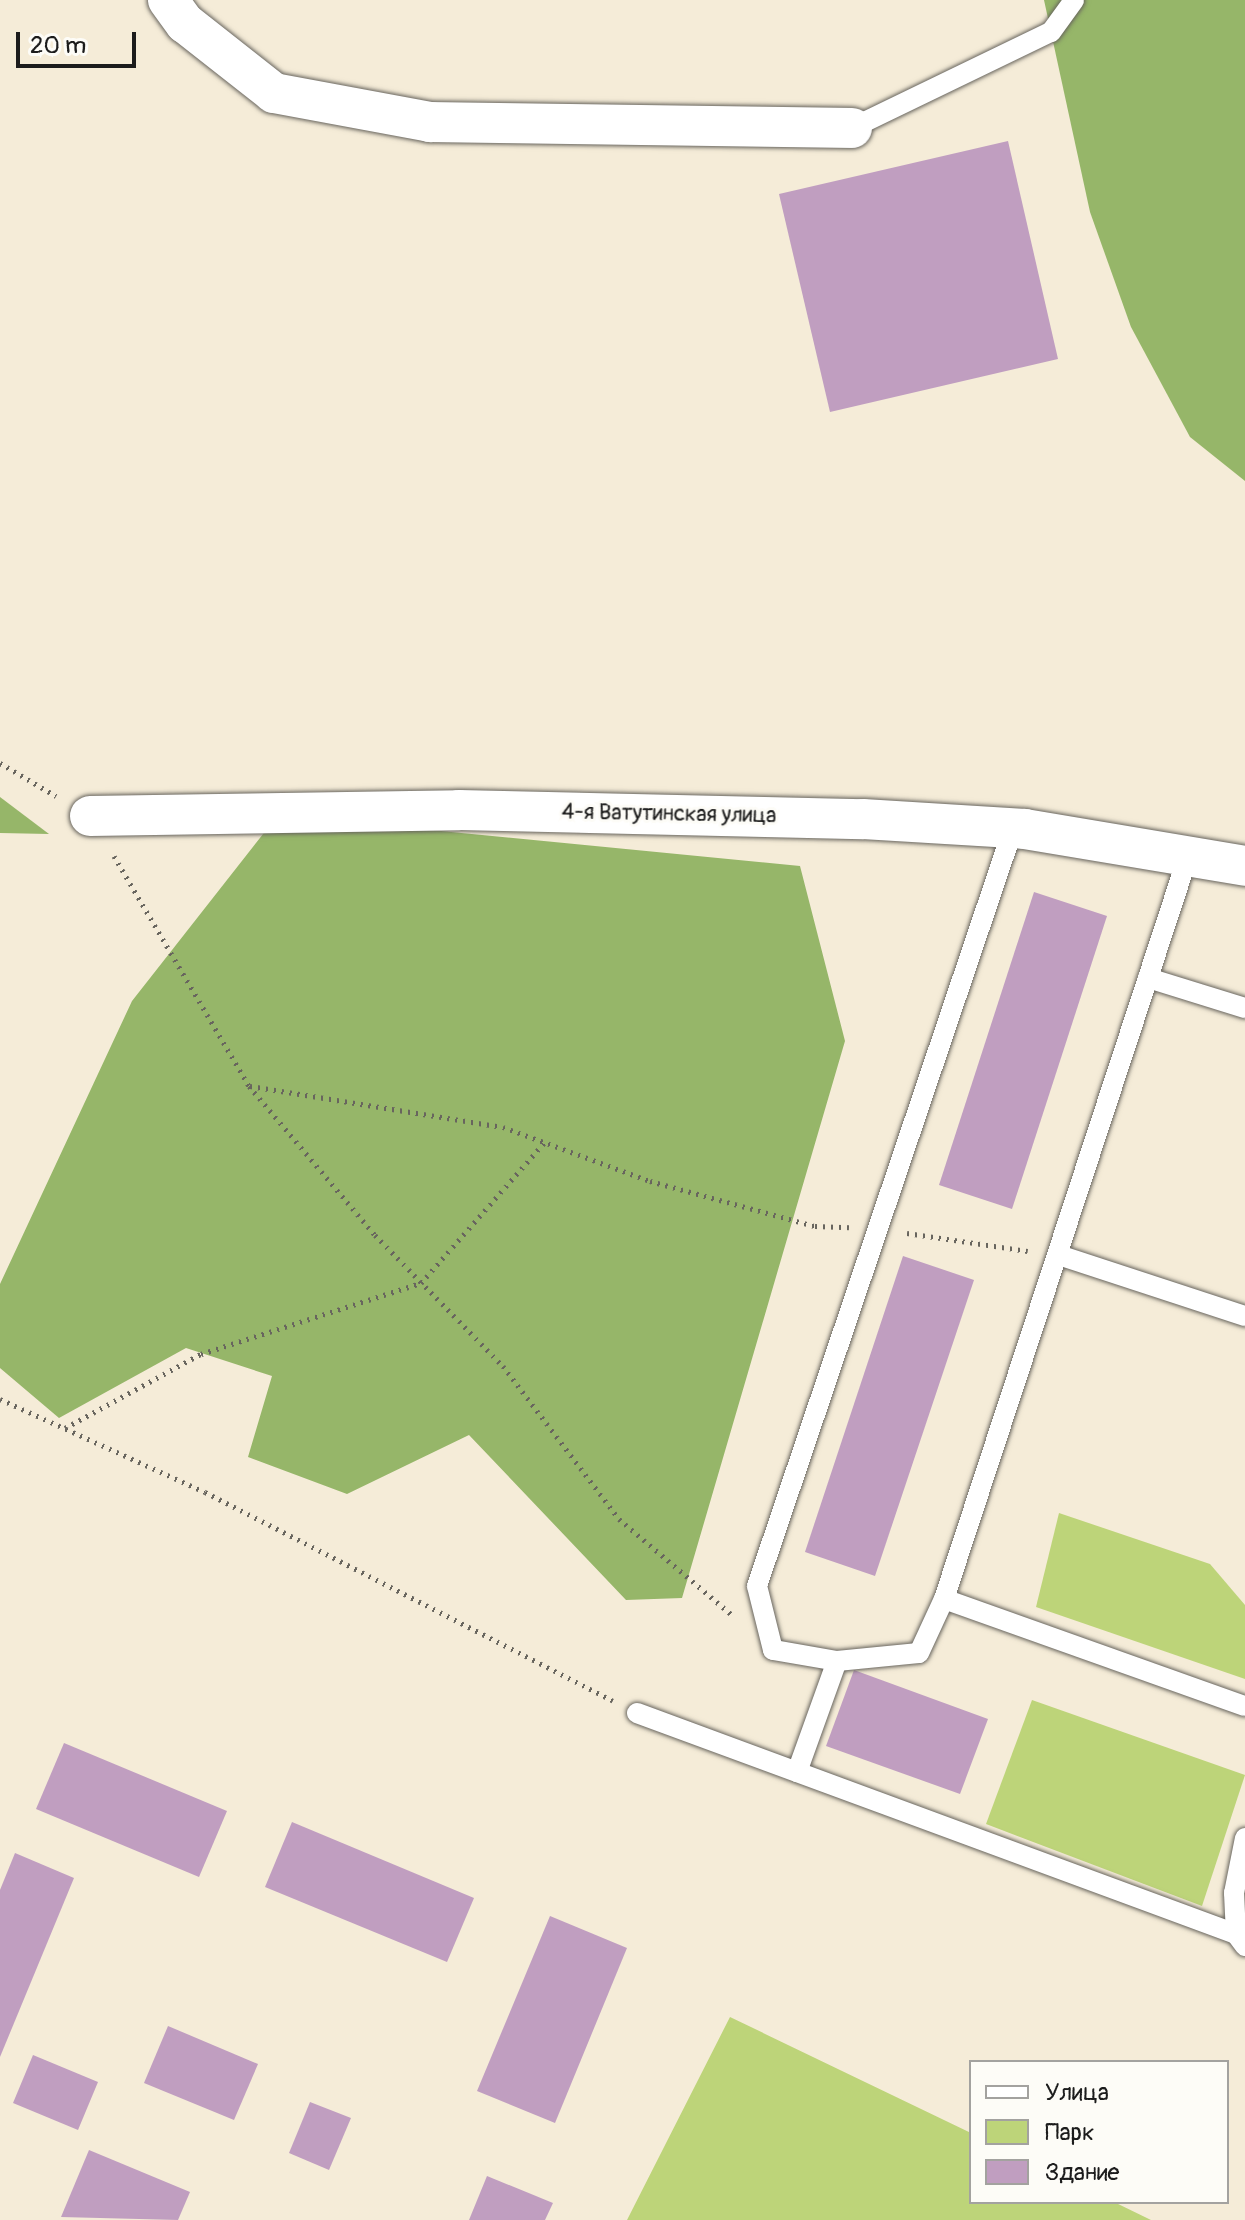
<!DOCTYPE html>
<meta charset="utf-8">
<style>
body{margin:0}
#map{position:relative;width:1245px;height:2220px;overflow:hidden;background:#f5ecd8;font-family:Pangolin,sans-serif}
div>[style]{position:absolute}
.green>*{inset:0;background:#bdd479}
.forest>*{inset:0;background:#96b669}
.building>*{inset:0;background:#c09ec0}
.path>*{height:5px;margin-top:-2.5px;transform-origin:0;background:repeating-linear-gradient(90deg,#68655e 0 2px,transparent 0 8px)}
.roads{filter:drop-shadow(0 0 2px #68655e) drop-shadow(0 0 2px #68655e)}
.lane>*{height:20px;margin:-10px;padding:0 10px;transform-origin:10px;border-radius:10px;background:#fff}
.street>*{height:40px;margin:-20px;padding:0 20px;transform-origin:20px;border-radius:20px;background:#fff}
span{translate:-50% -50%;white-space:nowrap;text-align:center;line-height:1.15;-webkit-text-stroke:6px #fdfcf7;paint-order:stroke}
.street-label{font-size:22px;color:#1c1c1c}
.legend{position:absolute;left:969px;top:2060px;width:260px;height:144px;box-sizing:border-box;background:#fdfcf7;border:2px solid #a3a29f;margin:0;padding:10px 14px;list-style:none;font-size:24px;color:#1c1c1c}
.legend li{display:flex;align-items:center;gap:16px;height:40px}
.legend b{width:40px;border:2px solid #a3a29f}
.scale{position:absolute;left:16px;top:32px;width:120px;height:36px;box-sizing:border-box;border:4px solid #1c1c1c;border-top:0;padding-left:10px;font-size:24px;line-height:28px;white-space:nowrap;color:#1c1c1c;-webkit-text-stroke:6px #fdfcf7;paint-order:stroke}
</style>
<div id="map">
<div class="green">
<i style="clip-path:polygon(1059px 1513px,1210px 1564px,1245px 1605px,1245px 1679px,1036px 1607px)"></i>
<i style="clip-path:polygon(1032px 1700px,1245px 1775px,1202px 1906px,986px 1824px)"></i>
<i style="clip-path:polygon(730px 2017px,971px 2133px,971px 2202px,1114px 2202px,1151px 2220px,627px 2220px)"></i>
</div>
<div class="forest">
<i style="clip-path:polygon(1044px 0,1245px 0,1245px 481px,1190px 437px,1131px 327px,1090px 212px)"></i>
<i style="clip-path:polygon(0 797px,49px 834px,0 833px)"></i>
<i style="clip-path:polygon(278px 815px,800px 866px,845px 1041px,682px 1598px,626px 1600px,469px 1435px,347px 1494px,248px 1457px,272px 1376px,186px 1348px,59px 1418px,0 1368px,0 1284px,132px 1001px)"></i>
</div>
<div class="building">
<i style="clip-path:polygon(1008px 141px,1058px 359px,830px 412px,779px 194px)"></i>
<i style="clip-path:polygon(1034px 892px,1107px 916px,1012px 1209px,939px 1185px)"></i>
<i style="clip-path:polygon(903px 1256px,974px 1280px,875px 1576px,805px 1552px)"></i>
<i style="clip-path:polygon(854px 1670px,988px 1719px,960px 1794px,826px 1746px)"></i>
<i style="clip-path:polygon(64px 1743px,227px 1811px,199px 1877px,36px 1809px)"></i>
<i style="clip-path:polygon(292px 1822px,474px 1898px,447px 1962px,265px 1887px)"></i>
<i style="clip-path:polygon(15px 1853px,74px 1878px,0 2057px,0 1890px)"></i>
<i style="clip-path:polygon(550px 1916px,627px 1948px,555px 2123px,477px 2091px)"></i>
<i style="clip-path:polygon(168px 2026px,258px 2064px,234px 2120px,144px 2083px)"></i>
<i style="clip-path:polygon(33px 2055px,98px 2082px,78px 2130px,13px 2103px)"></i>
<i style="clip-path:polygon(310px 2102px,351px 2118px,329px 2170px,289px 2153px)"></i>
<i style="clip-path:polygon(89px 2150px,190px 2192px,178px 2220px,61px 2217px)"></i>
<i style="clip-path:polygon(487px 2176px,553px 2203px,545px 2220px,469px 2220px)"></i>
</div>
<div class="path">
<i style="left:0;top:763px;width:65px;rotate:30.5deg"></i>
<i style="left:114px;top:856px;width:267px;rotate:59.6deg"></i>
<i style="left:249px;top:1086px;width:195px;rotate:49.8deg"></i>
<i style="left:375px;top:1235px;width:183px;rotate:45.7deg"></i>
<i style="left:503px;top:1366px;width:192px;rotate:52.8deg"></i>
<i style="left:619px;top:1519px;width:148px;rotate:40.3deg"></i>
<i style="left:250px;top:1086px;width:256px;rotate:9.2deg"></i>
<i style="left:503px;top:1127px;width:157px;rotate:20.2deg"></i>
<i style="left:650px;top:1181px;width:171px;rotate:15.3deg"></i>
<i style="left:815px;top:1226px;width:34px;rotate:2deg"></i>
<i style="left:907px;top:1233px;width:122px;rotate:8.5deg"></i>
<i style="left:0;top:1399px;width:225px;rotate:24.4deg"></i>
<i style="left:205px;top:1492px;width:458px;rotate:27.1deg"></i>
<i style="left:65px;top:1428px;width:155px;rotate:-28.6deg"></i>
<i style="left:201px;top:1354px;width:231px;rotate:-17.9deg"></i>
<i style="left:421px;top:1283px;width:188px;rotate:-48.7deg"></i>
</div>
<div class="roads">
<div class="lane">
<i style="left:852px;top:128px;width:221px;rotate:-25.8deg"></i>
<i style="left:1051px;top:32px;width:39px;rotate:-54deg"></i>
<i style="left:1148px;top:978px;width:102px;rotate:17.2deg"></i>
<i style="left:1059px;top:1255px;width:196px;rotate:18.2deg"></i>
<i style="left:944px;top:1599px;width:319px;rotate:19.6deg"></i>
<i style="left:837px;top:1661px;width:65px;rotate:-170.2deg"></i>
<i style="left:773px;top:1650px;width:66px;rotate:-104deg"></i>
<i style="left:757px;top:1586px;width:799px;rotate:-71.32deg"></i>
<i style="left:637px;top:1713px;width:638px;rotate:20.25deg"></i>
<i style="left:797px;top:1772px;width:118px;rotate:-70.2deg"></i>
<i style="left:837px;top:1661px;width:82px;rotate:-5.6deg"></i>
<i style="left:919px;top:1653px;width:60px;rotate:-65.2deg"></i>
<i style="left:944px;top:1599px;width:785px;rotate:-71.82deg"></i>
<i style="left:1245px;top:1838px;width:56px;rotate:101.3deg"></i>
<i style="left:1234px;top:1893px;width:41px;rotate:87.2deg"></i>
<i style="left:1236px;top:1934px;width:15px;rotate:53deg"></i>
</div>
<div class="street">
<i style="left:168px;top:0;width:29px;rotate:54deg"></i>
<i style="left:185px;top:23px;width:113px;rotate:38.2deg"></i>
<i style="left:274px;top:93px;width:159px;rotate:10.5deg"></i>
<i style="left:430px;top:122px;width:422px;rotate:0.8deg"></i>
<i style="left:90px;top:816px;width:369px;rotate:-0.9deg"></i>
<i style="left:459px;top:810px;width:404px;rotate:1.3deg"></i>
<i style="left:863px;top:819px;width:162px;rotate:3.5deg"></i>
<i style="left:1025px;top:829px;width:223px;rotate:9.5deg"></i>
</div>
</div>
<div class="street-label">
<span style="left:669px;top:814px;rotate:1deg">4-я Ватутинская улица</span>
</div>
<ul class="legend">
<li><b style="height:10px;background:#fff"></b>Улица</li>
<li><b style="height:22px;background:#bdd479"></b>Парк</li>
<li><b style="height:22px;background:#c09ec0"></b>Здание</li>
</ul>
<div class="scale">20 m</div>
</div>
